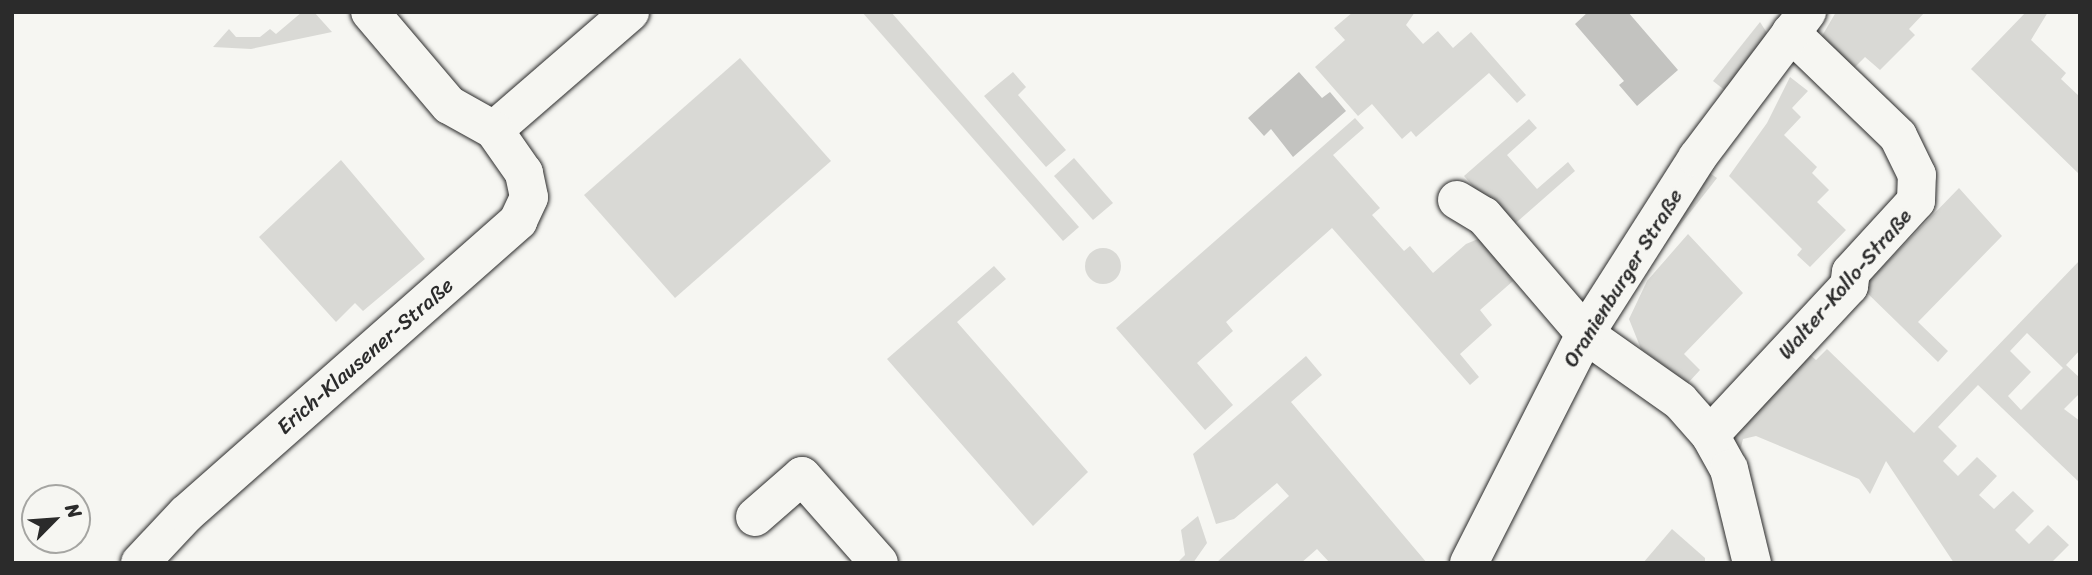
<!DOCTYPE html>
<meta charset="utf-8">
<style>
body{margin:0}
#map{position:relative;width:2092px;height:575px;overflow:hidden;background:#f6f6f2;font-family:Sriracha,sans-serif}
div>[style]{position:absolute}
.green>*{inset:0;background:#d9d9d5}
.round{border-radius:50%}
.building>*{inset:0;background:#c3c3c0}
.roads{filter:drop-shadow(0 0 2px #2b2b2b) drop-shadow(0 0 2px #2b2b2b)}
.minor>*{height:38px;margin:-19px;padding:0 19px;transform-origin:19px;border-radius:19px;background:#f6f6f2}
span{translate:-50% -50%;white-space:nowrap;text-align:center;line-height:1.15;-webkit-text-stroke:5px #f6f6f2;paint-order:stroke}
.street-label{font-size:21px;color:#2b2b2b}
.frame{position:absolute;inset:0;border:14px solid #2b2b2b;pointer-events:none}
.north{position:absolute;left:21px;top:484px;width:70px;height:70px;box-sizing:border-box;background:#f6f6f2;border:2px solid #a5a5a2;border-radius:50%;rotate:65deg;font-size:19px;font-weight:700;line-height:28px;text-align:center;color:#2b2b2b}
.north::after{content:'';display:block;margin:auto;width:24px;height:32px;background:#2b2b2b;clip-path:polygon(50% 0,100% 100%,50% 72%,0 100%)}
</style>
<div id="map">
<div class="green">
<i style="clip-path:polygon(302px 12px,314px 12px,332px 32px,251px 49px,213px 47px,229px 29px,236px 37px,260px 37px,270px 29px,276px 34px)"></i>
<i style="clip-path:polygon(862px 12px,891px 12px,1079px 227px,1063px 241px)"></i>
<i style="clip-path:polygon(1353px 12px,1415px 12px,1406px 25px,1423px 44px,1438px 31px,1453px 48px,1471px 32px,1526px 95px,1517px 103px,1489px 73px,1416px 137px,1411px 131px,1402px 139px,1372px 104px,1358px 116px,1315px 67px,1345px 40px,1334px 28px)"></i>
<i style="clip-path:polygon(1836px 12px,1925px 12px,1909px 29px,1915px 35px,1880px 70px,1865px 57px,1852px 70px,1822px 36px)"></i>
<i style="clip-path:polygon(2026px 12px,2048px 12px,2031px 40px,2066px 73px,2061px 79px,2080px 97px,2080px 175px,1971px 69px)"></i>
<i style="clip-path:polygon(1760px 22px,1769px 36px,1727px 92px,1713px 81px)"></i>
<i style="clip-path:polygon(740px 58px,831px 161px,675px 298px,584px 195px)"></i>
<i style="clip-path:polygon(1013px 72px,1026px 87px,1018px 95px,1066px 150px,1046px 167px,984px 96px)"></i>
<i style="clip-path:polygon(1790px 77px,1808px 91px,1792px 108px,1801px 117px,1784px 135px,1817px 167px,1812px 173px,1829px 190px,1817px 202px,1846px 230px,1810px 267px,1797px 255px,1802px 249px,1729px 176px,1767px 123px)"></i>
<i style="clip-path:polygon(1355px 118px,1364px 128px,1333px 155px,1380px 208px,1372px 215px,1404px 251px,1410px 246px,1433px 273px,1466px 244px,1490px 234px,1518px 267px,1509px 276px,1513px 281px,1480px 310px,1492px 325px,1460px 354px,1479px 377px,1470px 385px,1332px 228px,1226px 322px,1233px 331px,1197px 363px,1233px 405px,1205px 430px,1116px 328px)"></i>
<i style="clip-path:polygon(1529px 119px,1537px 128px,1507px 155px,1537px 189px,1568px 162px,1575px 171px,1510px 228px,1464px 176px)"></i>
<i style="clip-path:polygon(1074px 158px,1113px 203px,1093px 220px,1054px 176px)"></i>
<i style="clip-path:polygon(341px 160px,425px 259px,363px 311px,355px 303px,336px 322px,259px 237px)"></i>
<i style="clip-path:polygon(1707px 171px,1717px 178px,1646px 269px)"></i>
<i style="clip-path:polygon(1959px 188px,2002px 236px,1918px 322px,1948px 351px,1938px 362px,1862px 288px)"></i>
<i style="clip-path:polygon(1688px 234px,1743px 293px,1684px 354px,1700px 370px,1688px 383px,1641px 349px,1629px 319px,1647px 281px)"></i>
<i class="round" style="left:1085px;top:248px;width:36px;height:36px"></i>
<i style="clip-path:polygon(evenodd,2080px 260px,2080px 350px,2066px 365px,2080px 378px,2080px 393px,2064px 409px,2080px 421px,2080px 483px,1978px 385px,1938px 427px,1957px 446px,1943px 461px,1958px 476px,1977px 457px,1997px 476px,1979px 495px,1994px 509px,2013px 491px,2034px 511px,2015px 530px,2029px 544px,2048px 525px,2069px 545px,2051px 563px,1954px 563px,1886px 461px,1870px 494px,1859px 479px,1756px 436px,1743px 439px,1740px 451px,1730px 433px,1808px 353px,1816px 360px,1827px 349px,1914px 433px,2080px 260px,2027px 333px,2063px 368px,2021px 410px,2008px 396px,2031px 372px,2010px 351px,2027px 333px)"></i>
<i style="clip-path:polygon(994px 266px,1006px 279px,957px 322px,1088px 472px,1033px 526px,887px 359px)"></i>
<i style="clip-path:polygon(1306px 356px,1322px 375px,1291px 402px,1427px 563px,1330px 563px,1317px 549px,1301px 563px,1216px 563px,1289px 496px,1277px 483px,1234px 519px,1216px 524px,1193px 454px)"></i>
<i style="clip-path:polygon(1198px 516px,1207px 543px,1193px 563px,1177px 563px,1185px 555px,1181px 530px)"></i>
<i style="clip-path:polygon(1672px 529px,1705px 558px,1705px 563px,1643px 563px)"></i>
</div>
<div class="building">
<i style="clip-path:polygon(1588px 12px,1628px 12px,1678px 70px,1637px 106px,1619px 85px,1624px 81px,1575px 24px)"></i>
<i style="clip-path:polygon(1299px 72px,1322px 98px,1330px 92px,1346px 111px,1293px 157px,1271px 129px,1264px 136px,1248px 118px)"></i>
</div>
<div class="roads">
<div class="minor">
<i style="left:494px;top:130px;width:180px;rotate:-40.9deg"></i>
<i style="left:1457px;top:200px;width:31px;rotate:31deg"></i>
<i style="left:1484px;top:216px;width:155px;rotate:49.4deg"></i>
<i style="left:1585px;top:334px;width:116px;rotate:35.2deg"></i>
<i style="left:1680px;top:401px;width:45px;rotate:48.6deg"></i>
<i style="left:1710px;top:435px;width:39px;rotate:61deg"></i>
<i style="left:1729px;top:469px;width:97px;rotate:76.3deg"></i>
<i style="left:1710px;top:435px;width:204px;rotate:-47deg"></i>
<i style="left:1849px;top:286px;width:14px;rotate:-82deg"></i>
<i style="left:1851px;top:272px;width:96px;rotate:-47.5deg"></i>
<i style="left:1916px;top:201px;width:26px;rotate:-88deg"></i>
<i style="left:1917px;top:175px;width:43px;rotate:-116deg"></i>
<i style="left:1898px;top:136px;width:149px;rotate:-136.1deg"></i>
<i style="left:755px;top:517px;width:62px;rotate:-41.1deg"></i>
<i style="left:802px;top:476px;width:116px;rotate:48.5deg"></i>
<i style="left:140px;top:563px;width:67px;rotate:-46.8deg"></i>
<i style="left:186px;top:514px;width:443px;rotate:-41.4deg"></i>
<i style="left:518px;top:221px;width:26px;rotate:-65deg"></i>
<i style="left:529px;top:197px;width:25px;rotate:-102deg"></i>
<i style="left:524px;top:173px;width:52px;rotate:-124.9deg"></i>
<i style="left:494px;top:130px;width:51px;rotate:-150.9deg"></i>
<i style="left:449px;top:105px;width:122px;rotate:-130.3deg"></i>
<i style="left:1469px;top:563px;width:257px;rotate:-63.1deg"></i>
<i style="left:1585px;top:334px;width:209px;rotate:-57.5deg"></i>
<i style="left:1697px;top:158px;width:183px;rotate:-53deg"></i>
</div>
</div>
<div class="street-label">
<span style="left:1623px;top:278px;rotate:-58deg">Oranienburger Straße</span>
<span style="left:1845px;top:284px;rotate:-49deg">Walter-Kollo-Straße</span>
<span style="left:365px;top:356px;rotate:-41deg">Erich-Klausener-Straße</span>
</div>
<div class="frame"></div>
<div class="north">N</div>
</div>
